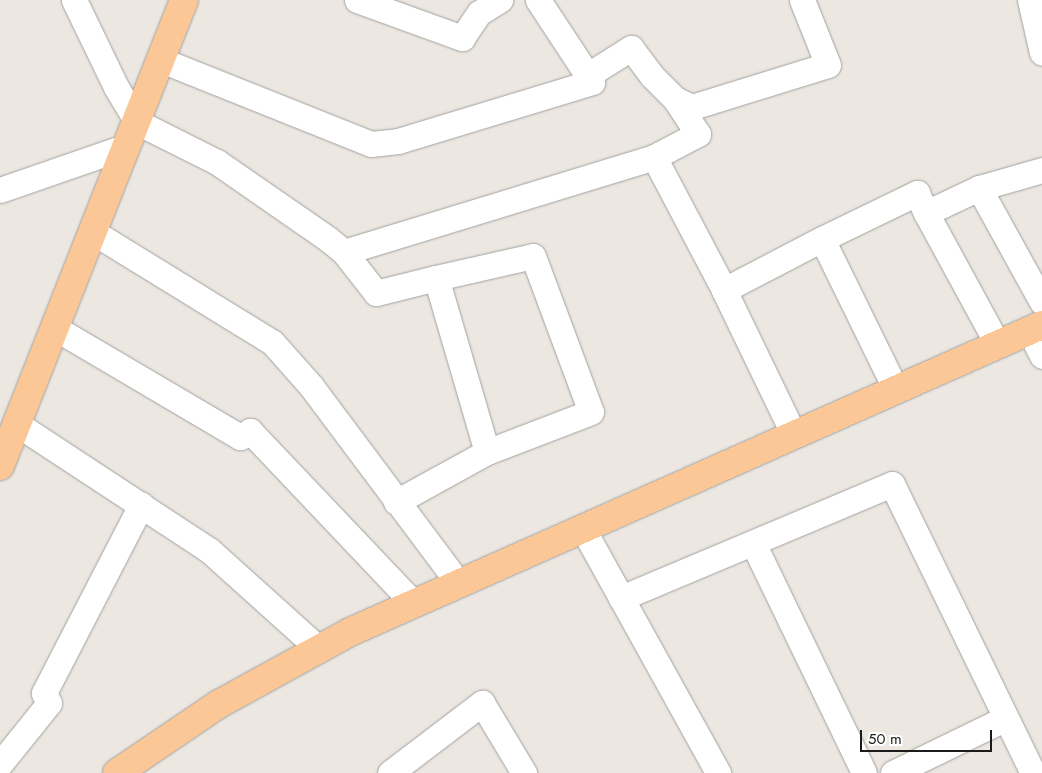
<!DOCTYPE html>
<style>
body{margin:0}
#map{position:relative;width:1042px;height:773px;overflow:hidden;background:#ece7e0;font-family:Jost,sans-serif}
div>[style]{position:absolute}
.roads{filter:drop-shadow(0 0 1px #a2a2a2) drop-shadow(0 0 1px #a2a2a2)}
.minor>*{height:25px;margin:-12.5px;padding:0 12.5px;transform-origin:12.5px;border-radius:12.5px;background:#fff}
.major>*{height:28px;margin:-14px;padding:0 14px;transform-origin:14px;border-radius:14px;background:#fbc796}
span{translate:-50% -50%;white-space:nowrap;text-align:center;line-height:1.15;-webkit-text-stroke:5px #fff;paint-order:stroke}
.scale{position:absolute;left:860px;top:730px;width:132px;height:22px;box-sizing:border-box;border:2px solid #1b1b1b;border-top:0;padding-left:6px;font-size:15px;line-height:18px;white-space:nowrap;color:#1b1b1b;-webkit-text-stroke:4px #fff;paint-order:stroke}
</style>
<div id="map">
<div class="roads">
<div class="minor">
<i style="left:74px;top:0;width:97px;rotate:64.2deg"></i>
<i style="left:116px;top:87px;width:41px;rotate:59deg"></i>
<i style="left:137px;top:122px;width:89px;rotate:26.6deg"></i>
<i style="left:217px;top:162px;width:135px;rotate:34.7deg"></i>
<i style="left:328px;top:239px;width:21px;rotate:39deg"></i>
<i style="left:344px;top:252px;width:52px;rotate:52deg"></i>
<i style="left:376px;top:293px;width:62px;rotate:-14deg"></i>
<i style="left:436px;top:278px;width:99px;rotate:-12.8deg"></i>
<i style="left:533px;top:256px;width:166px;rotate:69.6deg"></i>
<i style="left:591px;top:412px;width:111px;rotate:159deg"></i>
<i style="left:487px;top:452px;width:181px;rotate:-106.3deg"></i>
<i style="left:357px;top:0;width:112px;rotate:19.9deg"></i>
<i style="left:462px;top:38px;width:30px;rotate:-56deg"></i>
<i style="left:479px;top:13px;width:25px;rotate:-32deg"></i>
<i style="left:1030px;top:0;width:54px;rotate:77.2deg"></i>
<i style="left:161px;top:60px;width:226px;rotate:21.8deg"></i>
<i style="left:371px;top:144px;width:27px;rotate:-6deg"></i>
<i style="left:398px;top:141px;width:203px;rotate:-16.9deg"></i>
<i style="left:592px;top:82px;width:98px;rotate:-123.4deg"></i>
<i style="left:588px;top:75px;width:51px;rotate:-32.1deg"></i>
<i style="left:631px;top:48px;width:35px;rotate:53deg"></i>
<i style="left:652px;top:76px;width:33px;rotate:45deg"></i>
<i style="left:675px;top:99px;width:19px;rotate:25deg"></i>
<i style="left:692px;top:107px;width:142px;rotate:-17.2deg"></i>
<i style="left:828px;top:65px;width:70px;rotate:-111.8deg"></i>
<i style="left:675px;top:99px;width:42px;rotate:56.7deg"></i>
<i style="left:698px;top:134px;width:50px;rotate:152.4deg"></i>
<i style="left:654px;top:157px;width:150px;rotate:62.2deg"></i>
<i style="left:979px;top:188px;width:66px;rotate:-15.9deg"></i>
<i style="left:0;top:190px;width:134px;rotate:-19.1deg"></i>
<i style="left:93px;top:232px;width:210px;rotate:31.6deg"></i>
<i style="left:272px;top:342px;width:59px;rotate:48.4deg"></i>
<i style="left:311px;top:386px;width:247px;rotate:53.2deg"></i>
<i style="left:344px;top:252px;width:324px;rotate:-17deg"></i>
<i style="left:55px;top:328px;width:215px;rotate:30.5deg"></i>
<i style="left:240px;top:437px;width:12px;rotate:-31deg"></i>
<i style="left:250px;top:431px;width:238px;rotate:46.5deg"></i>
<i style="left:1029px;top:330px;width:29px;rotate:63deg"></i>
<i style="left:998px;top:345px;width:150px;rotate:-118.6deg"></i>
<i style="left:926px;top:213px;width:59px;rotate:-25.3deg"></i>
<i style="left:979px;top:188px;width:130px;rotate:61.1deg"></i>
<i style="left:896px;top:390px;width:168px;rotate:-116.1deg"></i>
<i style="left:822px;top:239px;width:106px;rotate:-25.8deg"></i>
<i style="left:917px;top:193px;width:22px;rotate:66deg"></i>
<i style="left:17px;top:424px;width:230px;rotate:33.3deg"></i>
<i style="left:209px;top:550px;width:148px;rotate:42deg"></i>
<i style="left:794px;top:435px;width:161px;rotate:-115.8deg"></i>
<i style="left:724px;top:290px;width:110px;rotate:-27.5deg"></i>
<i style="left:396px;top:502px;width:104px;rotate:-28.8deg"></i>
<i style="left:583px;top:529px;width:279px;rotate:61deg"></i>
<i style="left:753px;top:543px;width:255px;rotate:64.2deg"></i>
<i style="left:621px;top:598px;width:294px;rotate:-22.8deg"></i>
<i style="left:892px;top:484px;width:322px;rotate:64deg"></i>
<i style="left:0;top:764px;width:78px;rotate:-51.2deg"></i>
<i style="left:49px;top:703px;width:11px;rotate:-117deg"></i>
<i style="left:44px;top:693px;width:212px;rotate:-62.7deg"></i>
<i style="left:390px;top:773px;width:116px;rotate:-37.3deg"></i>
<i style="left:482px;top:703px;width:82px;rotate:59deg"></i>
<i style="left:893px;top:773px;width:123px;rotate:-25.9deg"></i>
</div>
<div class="major">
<i style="left:0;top:466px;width:501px;rotate:-68.45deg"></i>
<i style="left:117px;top:773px;width:123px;rotate:-34.1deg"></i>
<i style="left:219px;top:704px;width:149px;rotate:-28.8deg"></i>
<i style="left:350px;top:632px;width:757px;rotate:-23.92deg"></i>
</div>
</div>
<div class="scale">50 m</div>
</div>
